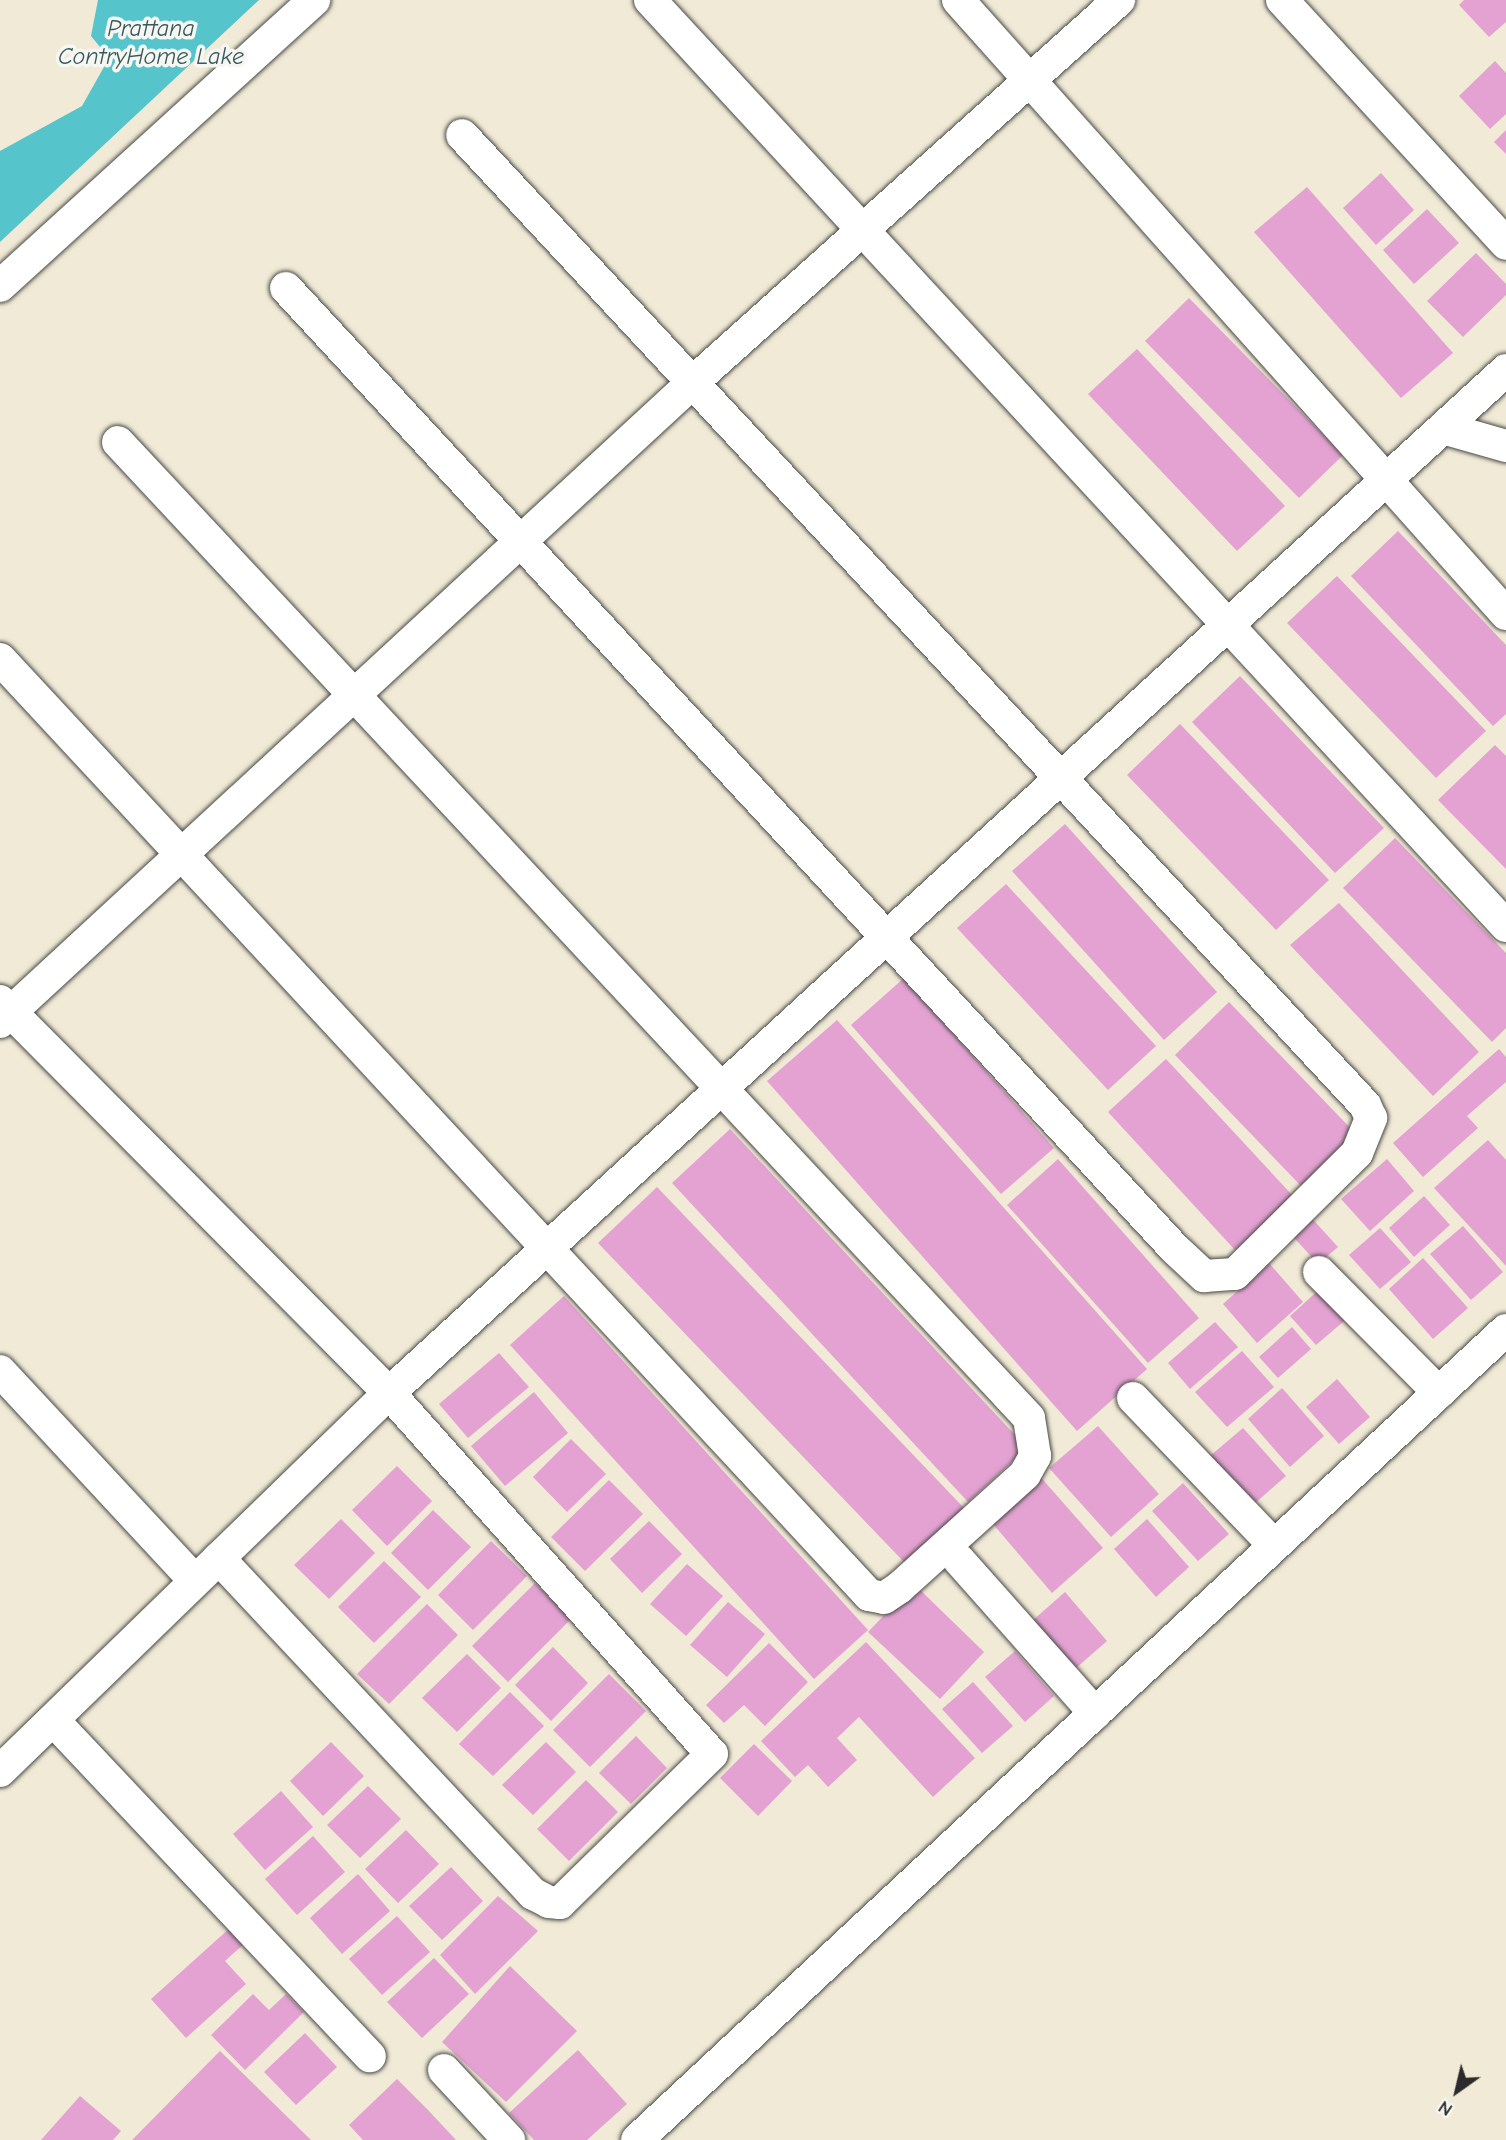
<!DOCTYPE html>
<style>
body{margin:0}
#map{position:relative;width:1506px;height:2140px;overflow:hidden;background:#f0ead6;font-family:"Comic Neue",sans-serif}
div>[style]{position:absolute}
.water>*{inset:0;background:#56c4cb}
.building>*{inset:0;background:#e4a2d3}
.roads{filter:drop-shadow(0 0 2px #494845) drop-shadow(0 0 2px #494845)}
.street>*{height:32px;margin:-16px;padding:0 16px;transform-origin:16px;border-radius:16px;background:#fff}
span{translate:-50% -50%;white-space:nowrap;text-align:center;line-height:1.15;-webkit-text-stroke:7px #f6f6f2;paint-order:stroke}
.water-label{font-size:24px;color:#38595b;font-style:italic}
.north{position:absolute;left:1422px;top:2056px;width:70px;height:70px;-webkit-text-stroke:5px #f6f6f2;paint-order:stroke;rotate:214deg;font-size:19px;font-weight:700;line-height:28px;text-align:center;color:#2b2b2b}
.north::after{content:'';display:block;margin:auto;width:24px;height:32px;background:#2b2b2b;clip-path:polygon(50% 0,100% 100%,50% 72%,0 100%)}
</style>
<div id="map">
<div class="water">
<i style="clip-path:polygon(98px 0,259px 0,0 242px,0 151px,82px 106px,109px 58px,91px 36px)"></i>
</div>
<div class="building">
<i style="clip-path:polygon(1464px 0,1506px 0,1506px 22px,1489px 37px,1459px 5px)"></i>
<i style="clip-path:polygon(1495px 61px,1506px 73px,1506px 114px,1490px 129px,1459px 96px)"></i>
<i style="clip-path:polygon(1506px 130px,1506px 154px,1494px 142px)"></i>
<i style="clip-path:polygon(1381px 173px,1414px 210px,1376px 245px,1343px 208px)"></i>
<i style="clip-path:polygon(1307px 187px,1453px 353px,1401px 398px,1254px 232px)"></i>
<i style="clip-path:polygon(1427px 209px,1459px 243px,1414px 284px,1383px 250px)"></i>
<i style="clip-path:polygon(1476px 253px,1506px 284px,1506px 295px,1463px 337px,1427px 301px)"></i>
<i style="clip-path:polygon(1189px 298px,1343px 455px,1299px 498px,1145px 341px)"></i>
<i style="clip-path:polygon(1137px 349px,1285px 506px,1237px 551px,1088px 394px)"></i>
<i style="clip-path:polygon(1398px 531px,1506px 645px,1506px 714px,1493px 726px,1351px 576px)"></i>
<i style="clip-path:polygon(1337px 576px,1486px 731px,1436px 778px,1287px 623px)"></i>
<i style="clip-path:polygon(1240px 676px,1384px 828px,1335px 873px,1192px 722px)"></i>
<i style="clip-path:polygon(1180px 724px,1329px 880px,1276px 930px,1127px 775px)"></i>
<i style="clip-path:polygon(1495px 745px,1506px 756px,1506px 869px,1438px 800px)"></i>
<i style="clip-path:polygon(1065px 824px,1217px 992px,1164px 1040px,1012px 871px)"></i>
<i style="clip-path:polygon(1395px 838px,1506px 953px,1506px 1028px,1492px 1042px,1343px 888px)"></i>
<i style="clip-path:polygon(1006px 884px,1156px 1046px,1108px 1090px,957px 928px)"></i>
<i style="clip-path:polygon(1339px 903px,1479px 1052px,1433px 1096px,1290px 945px)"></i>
<i style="clip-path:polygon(904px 978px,1054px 1148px,1001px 1194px,851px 1025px)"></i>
<i style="clip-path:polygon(1229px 1002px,1358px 1136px,1303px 1188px,1175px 1055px)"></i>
<i style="clip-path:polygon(837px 1020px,1147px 1369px,1077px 1431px,767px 1081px)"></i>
<i style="clip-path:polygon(1499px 1049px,1506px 1057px,1506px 1082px,1467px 1116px,1478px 1128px,1423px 1177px,1393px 1143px)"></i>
<i style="clip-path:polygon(1166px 1059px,1293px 1196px,1235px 1250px,1108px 1112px)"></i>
<i style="clip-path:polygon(730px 1129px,1027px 1448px,968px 1502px,672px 1183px)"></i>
<i style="clip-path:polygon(1488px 1140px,1506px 1160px,1506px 1266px,1434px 1188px)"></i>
<i style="clip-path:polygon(1058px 1159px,1199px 1318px,1148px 1363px,1007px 1205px)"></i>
<i style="clip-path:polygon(1387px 1159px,1414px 1191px,1370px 1231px,1341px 1199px)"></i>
<i style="clip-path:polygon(657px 1187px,964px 1508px,905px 1563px,598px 1243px)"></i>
<i style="clip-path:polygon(1424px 1196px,1450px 1225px,1414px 1257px,1389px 1228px)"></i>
<i style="clip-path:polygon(1307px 1213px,1338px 1247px,1318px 1264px,1287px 1230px)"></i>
<i style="clip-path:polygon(1463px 1226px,1503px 1272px,1471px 1300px,1430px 1254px)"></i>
<i style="clip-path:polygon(1380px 1228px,1411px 1262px,1380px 1289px,1349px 1255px)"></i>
<i style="clip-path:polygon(1423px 1258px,1468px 1308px,1433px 1339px,1389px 1289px)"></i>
<i style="clip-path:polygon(1269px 1263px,1303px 1302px,1257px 1343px,1223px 1304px)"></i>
<i style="clip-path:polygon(1323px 1286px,1350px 1316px,1316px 1345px,1290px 1316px)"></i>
<i style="clip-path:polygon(564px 1296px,868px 1630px,814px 1679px,510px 1345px)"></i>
<i style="clip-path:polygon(1215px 1322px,1238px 1347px,1190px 1389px,1168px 1363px)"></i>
<i style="clip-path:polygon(1292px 1327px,1311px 1349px,1278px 1378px,1259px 1357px)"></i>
<i style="clip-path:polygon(1242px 1351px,1274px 1387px,1227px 1427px,1195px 1392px)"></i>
<i style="clip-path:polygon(499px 1353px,529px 1387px,468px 1438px,439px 1404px)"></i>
<i style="clip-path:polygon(1337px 1379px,1370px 1417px,1339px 1444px,1306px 1407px)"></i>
<i style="clip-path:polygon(1282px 1388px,1324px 1436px,1290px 1467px,1248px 1419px)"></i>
<i style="clip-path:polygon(534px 1392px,568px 1433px,505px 1486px,471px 1446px)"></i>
<i style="clip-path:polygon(1098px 1426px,1159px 1494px,1111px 1537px,1049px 1468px)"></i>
<i style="clip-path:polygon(1243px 1428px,1286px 1476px,1253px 1505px,1210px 1456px)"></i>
<i style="clip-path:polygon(571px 1439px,606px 1474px,567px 1512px,533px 1477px)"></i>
<i style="clip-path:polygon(397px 1466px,432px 1501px,387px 1546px,352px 1510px)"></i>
<i style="clip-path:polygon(1037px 1473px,1103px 1548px,1052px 1593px,987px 1517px)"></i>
<i style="clip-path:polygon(609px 1480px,643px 1514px,585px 1571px,551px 1537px)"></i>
<i style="clip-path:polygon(1183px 1483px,1229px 1534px,1198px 1561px,1152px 1511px)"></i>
<i style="clip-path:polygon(433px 1510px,471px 1547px,428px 1590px,391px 1553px)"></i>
<i style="clip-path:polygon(341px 1519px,375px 1553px,329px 1599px,294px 1565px)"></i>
<i style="clip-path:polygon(1147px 1519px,1189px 1567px,1156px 1597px,1114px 1549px)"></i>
<i style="clip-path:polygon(649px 1521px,682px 1554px,642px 1593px,610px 1559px)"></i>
<i style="clip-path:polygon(491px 1541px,527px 1576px,473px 1630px,438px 1595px)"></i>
<i style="clip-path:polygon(384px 1561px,421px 1597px,374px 1643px,338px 1607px)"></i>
<i style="clip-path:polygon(687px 1564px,723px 1596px,686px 1636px,650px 1604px)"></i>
<i style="clip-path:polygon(535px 1583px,571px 1619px,508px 1682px,472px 1646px)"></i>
<i style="clip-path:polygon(914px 1584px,984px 1652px,940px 1699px,868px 1632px)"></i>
<i style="clip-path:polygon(1065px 1592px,1107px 1641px,1075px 1669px,1032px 1621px)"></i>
<i style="clip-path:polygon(728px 1602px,765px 1634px,727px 1677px,690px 1645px)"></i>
<i style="clip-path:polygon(427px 1604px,458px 1635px,389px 1704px,357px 1674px)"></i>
<i style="clip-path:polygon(866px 1642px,975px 1758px,933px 1797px,859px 1717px,837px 1738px,857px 1760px,828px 1787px,808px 1765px,795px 1777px,761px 1741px)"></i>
<i style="clip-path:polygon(769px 1643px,808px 1682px,765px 1726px,744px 1705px,724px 1723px,706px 1705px)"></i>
<i style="clip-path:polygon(553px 1647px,588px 1683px,551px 1721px,515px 1685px)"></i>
<i style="clip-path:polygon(1015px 1651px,1054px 1696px,1025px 1722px,985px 1677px)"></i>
<i style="clip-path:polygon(467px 1654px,501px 1688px,457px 1732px,422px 1698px)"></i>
<i style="clip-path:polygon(609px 1674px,646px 1711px,590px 1767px,553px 1730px)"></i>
<i style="clip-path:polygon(973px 1682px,1013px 1726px,982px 1753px,942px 1709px)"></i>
<i style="clip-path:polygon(510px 1692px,544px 1726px,493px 1776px,459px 1744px)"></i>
<i style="clip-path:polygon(636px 1736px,667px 1768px,631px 1804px,599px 1773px)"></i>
<i style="clip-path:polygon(331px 1742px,364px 1776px,323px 1816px,290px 1781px)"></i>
<i style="clip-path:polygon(546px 1742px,576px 1772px,533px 1815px,502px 1785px)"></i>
<i style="clip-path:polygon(754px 1744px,792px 1781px,758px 1816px,720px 1778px)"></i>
<i style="clip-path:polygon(586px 1780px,618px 1812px,569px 1861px,537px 1829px)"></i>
<i style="clip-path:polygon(368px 1786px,401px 1819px,360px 1858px,327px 1825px)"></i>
<i style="clip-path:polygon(281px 1791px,313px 1827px,265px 1870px,233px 1834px)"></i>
<i style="clip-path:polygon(406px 1830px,439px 1864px,398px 1903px,365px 1869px)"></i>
<i style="clip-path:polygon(313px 1836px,345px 1872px,297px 1915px,265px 1879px)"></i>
<i style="clip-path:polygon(451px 1867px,483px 1901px,442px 1940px,409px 1906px)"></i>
<i style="clip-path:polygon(358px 1874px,390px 1911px,342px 1954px,310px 1918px)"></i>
<i style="clip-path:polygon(498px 1896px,538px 1931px,475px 1994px,440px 1955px)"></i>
<i style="clip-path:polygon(397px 1916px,430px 1952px,382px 1995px,349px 1959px)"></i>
<i style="clip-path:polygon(231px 1927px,245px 1943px,225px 1961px,246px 1984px,186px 2038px,151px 1999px)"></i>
<i style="clip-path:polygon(434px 1958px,469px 1994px,422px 2038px,387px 2002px)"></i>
<i style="clip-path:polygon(510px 1966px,577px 2031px,506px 2102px,442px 2042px)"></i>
<i style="clip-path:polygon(253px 1994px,269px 2010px,286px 1994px,304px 2012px,245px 2070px,211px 2035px)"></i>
<i style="clip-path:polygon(305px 2033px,337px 2067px,296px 2105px,264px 2072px)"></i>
<i style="clip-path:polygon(578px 2050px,627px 2104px,587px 2140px,534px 2140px,509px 2113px)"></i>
<i style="clip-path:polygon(220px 2051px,311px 2140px,132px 2140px)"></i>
<i style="clip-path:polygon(397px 2079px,428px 2110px,456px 2140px,363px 2140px,349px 2125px)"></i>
<i style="clip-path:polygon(80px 2096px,121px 2131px,113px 2140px,41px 2140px)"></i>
</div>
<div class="roads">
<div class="street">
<i style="left:650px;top:0;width:1261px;rotate:47.25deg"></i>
<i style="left:958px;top:0;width:823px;rotate:48.25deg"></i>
<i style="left:1282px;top:0;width:331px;rotate:47.4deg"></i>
<i style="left:0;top:286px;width:425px;rotate:-42.3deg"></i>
<i style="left:286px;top:288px;width:1309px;rotate:47.23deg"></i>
<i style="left:1175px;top:1249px;width:40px;rotate:43deg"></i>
<i style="left:1204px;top:1276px;width:31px;rotate:-4deg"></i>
<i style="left:1235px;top:1274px;width:172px;rotate:-44.8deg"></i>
<i style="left:1357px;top:1153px;width:38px;rotate:-68deg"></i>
<i style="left:1371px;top:1118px;width:14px;rotate:-115deg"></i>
<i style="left:1365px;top:1105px;width:1325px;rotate:-132.95deg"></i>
<i style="left:1443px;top:428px;width:66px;rotate:15.9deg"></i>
<i style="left:0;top:659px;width:1277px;rotate:47.13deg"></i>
<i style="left:869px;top:1595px;width:15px;rotate:11deg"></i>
<i style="left:884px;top:1598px;width:18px;rotate:-34deg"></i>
<i style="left:899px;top:1588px;width:170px;rotate:-42.1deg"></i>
<i style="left:1025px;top:1474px;width:21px;rotate:-61deg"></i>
<i style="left:1035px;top:1456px;width:38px;rotate:-99deg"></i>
<i style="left:1029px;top:1418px;width:1335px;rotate:-133.03deg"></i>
<i style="left:0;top:1001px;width:552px;rotate:45.22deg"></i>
<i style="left:389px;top:1393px;width:484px;rotate:48.2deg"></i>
<i style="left:712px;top:1754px;width:213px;rotate:135.6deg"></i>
<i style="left:560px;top:1903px;width:11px;rotate:-175deg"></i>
<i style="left:549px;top:1902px;width:18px;rotate:-153deg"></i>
<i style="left:533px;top:1894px;width:460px;rotate:-133.1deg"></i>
<i style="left:0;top:1022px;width:942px;rotate:-42.72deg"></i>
<i style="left:692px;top:383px;width:574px;rotate:-41.89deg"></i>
<i style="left:1319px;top:1272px;width:170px;rotate:45.2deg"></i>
<i style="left:0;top:1371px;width:285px;rotate:47.1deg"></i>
<i style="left:1133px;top:1398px;width:202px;rotate:46.2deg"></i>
<i style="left:959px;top:1560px;width:205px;rotate:48.4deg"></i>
<i style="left:53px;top:1720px;width:462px;rotate:46.7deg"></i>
<i style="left:0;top:1771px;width:542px;rotate:-44.18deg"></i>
<i style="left:389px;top:1393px;width:1515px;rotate:-42.48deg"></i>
<i style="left:444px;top:2070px;width:96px;rotate:47.1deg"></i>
<i style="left:637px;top:2140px;width:1188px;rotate:-42.99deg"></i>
</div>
</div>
<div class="water-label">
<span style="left:151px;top:43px">Prattana<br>ContryHome Lake</span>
</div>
<div class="north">N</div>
</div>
